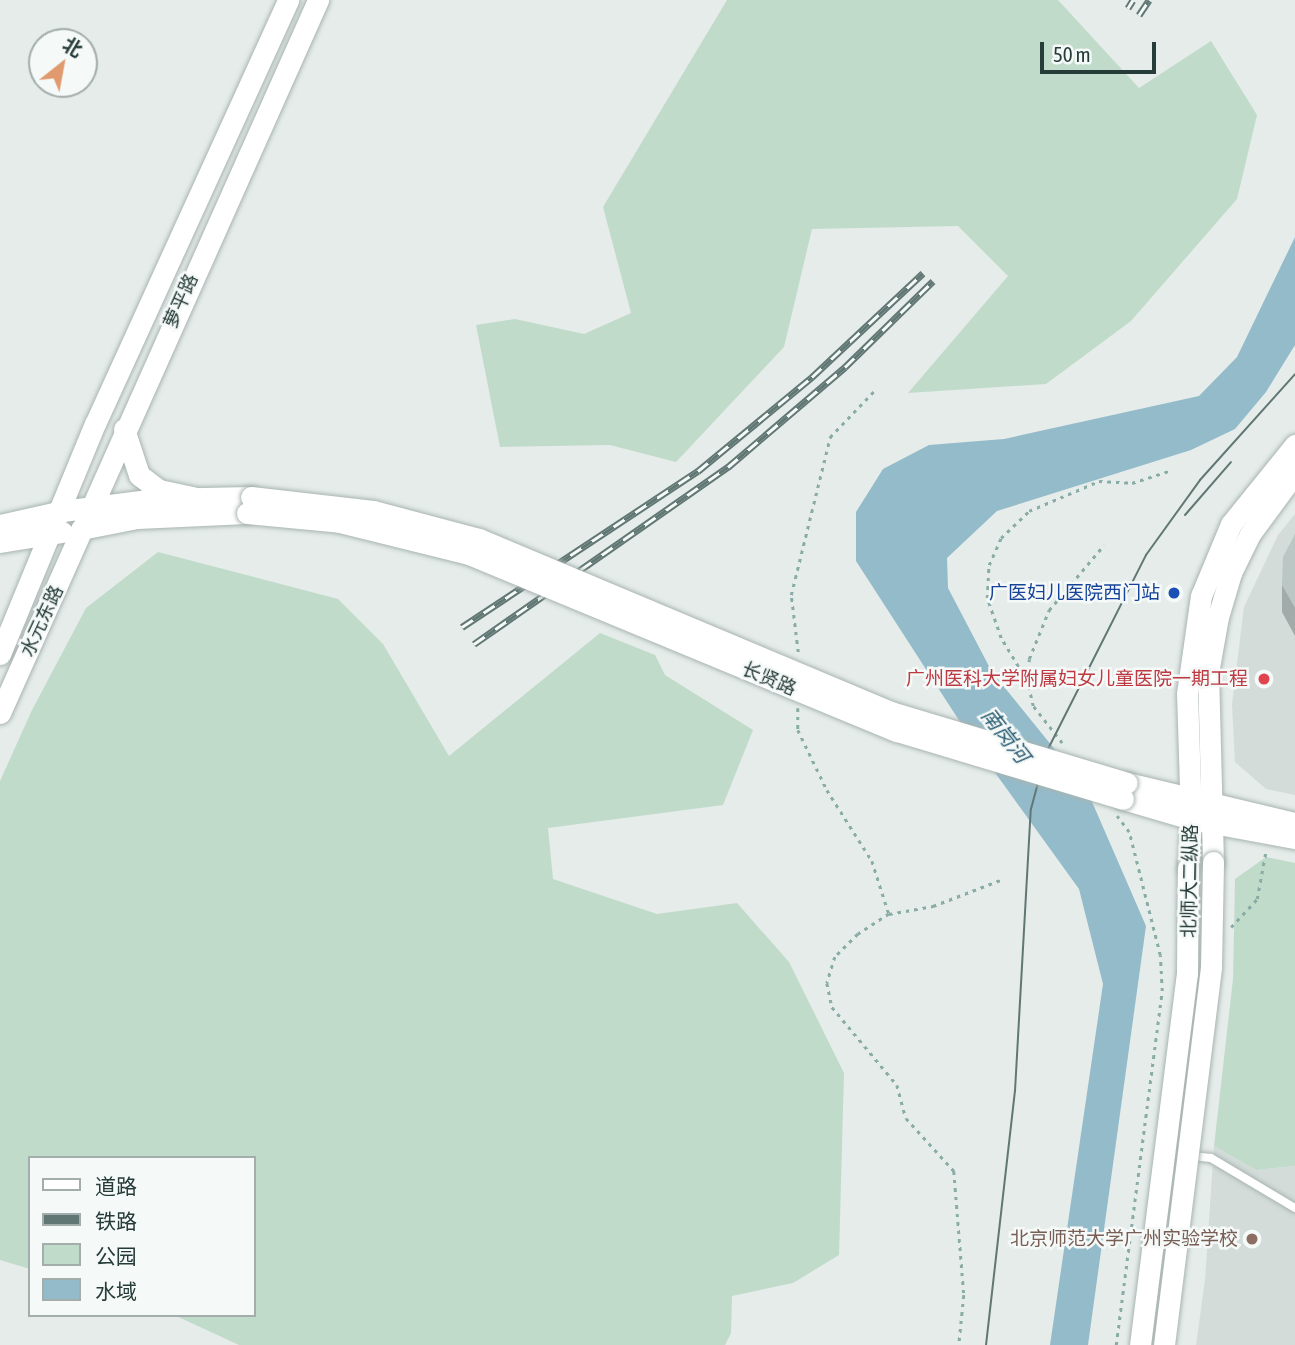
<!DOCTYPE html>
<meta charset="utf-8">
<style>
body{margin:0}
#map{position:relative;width:1295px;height:1345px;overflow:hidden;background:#e5ecea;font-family:"Asap Condensed","Noto Sans SC",sans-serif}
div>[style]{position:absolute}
.built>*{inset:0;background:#d3dcd9}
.green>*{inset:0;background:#c1dbcb}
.water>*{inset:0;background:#94bbca}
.path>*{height:2.5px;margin-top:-1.25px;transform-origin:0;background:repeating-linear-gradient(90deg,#89aca6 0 3.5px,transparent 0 8.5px)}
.roads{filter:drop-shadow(0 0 2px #a8b4b1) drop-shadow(0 0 2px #a8b4b1)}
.service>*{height:8px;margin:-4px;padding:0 4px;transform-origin:4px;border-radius:4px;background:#fff}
.tertiary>*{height:21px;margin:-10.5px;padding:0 10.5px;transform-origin:10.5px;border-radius:10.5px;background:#fff}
.secondary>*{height:21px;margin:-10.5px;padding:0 10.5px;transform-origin:10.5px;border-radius:10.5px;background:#fff}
.tram>*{height:2px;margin:-1px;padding:0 1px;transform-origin:1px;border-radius:1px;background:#617774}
.rail>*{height:7px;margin-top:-3.5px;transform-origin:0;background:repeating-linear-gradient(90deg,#f5f9f8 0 13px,#617774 0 26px);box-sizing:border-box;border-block:2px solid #617774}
.bridges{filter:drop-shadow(0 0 2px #a8b4b1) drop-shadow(0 0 2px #a8b4b1)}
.tertiary-bridge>*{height:21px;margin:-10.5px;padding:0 10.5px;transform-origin:10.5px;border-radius:10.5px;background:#fff}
.wall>*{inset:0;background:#a1aba9}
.building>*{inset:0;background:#bbc7c4}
.dots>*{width:19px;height:19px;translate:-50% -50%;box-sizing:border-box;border:4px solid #f5f9f8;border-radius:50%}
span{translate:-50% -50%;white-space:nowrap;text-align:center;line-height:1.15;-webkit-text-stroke:5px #f5f9f8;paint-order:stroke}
.street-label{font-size:19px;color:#263c39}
.transit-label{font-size:19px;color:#164399}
.right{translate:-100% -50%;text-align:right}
.health-label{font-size:19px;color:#be3a42}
.education-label{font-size:19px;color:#785e54}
.water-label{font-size:21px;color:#275b71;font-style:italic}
.legend{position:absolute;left:28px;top:1156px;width:228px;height:161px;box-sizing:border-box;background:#f5f9f8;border:2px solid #a2adac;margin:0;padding:9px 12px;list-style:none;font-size:21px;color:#263c39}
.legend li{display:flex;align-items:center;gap:14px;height:35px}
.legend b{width:35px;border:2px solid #a2adac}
.north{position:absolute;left:28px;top:28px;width:70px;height:70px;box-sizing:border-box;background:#f5f9f8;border:2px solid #a2adac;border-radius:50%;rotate:31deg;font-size:19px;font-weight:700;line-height:28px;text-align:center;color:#263c39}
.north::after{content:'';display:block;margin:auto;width:24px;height:32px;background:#e19a6e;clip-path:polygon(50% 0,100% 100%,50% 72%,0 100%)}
.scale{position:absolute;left:1040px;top:42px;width:116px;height:32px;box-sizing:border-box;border:4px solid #263c39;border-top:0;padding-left:9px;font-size:21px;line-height:24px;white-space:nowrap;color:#263c39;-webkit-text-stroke:5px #f5f9f8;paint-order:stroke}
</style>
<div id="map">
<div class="built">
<i style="clip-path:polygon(1295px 514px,1295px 795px,1266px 789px,1235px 762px,1232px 704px,1244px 607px,1278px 535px)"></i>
<i style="clip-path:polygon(1214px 1146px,1256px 1170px,1295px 1166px,1295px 1345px,1196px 1345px,1205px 1280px)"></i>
</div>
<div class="green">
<i style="clip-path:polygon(727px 0,1058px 0,1139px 88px,1211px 41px,1257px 115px,1237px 199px,1131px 321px,1046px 384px,908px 393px,1008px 276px,958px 226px,812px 229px,784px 347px,676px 462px,610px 445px,500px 447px,476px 325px,515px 319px,584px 334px,631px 313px,603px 207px)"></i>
<i style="clip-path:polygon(158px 552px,338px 599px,383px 644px,449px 756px,600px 633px,655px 655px,665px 675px,753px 730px,723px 805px,548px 828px,553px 879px,657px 914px,737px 903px,789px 962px,844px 1073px,839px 1255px,793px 1283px,732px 1296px,731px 1333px,725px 1345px,239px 1345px,174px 1315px,254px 1315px,254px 1158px,30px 1158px,30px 1269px,0 1260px,0 781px,32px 710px,86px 608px)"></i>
<i style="clip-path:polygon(1266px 857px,1295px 863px,1295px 1166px,1256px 1170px,1214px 1146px,1233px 979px,1235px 879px)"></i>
</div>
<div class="water">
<i style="clip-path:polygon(1295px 237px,1295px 345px,1266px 392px,1235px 429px,1191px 450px,997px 511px,947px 558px,948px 588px,992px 672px,1086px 788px,1146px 926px,1088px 1345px,1050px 1345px,1103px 984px,1079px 889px,973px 742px,856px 561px,856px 512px,883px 469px,929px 445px,1004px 439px,1199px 396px,1237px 357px)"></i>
</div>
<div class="path">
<i style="left:798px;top:652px;width:57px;rotate:-97deg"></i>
<i style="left:791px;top:595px;width:163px;rotate:-76.1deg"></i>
<i style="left:830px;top:437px;width:66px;rotate:-46.2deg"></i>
<i style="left:1027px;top:679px;width:20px;rotate:-84deg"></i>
<i style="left:1029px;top:659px;width:53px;rotate:-67.8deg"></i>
<i style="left:1049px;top:610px;width:85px;rotate:-49.8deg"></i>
<i style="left:798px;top:708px;width:22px;rotate:90deg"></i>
<i style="left:798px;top:730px;width:67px;rotate:64.2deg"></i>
<i style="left:827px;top:790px;width:84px;rotate:57.6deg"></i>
<i style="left:872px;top:861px;width:56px;rotate:72.2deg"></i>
<i style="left:889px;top:914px;width:37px;rotate:147deg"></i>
<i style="left:858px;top:934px;width:33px;rotate:135deg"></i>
<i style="left:835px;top:957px;width:27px;rotate:107deg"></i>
<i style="left:827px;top:983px;width:25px;rotate:78deg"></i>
<i style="left:832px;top:1007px;width:102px;rotate:50.2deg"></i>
<i style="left:897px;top:1085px;width:34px;rotate:75deg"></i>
<i style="left:906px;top:1118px;width:72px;rotate:47.8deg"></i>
<i style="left:954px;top:1171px;width:124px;rotate:85.4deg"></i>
<i style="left:964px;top:1295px;width:50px;rotate:95.7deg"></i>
<i style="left:1062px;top:743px;width:47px;rotate:-128.1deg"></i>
<i style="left:1033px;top:706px;width:26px;rotate:-103deg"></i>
<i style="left:1027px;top:681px;width:50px;rotate:-121.2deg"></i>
<i style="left:1001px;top:638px;width:42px;rotate:-109.3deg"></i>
<i style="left:987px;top:598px;width:33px;rotate:-87deg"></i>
<i style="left:989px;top:565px;width:30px;rotate:-66deg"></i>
<i style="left:1001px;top:538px;width:39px;rotate:-44deg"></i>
<i style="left:1029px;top:511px;width:76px;rotate:-23.2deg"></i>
<i style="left:1099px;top:481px;width:33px;rotate:3deg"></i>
<i style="left:1132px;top:483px;width:40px;rotate:-18deg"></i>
<i style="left:889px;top:914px;width:45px;rotate:-10.3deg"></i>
<i style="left:933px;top:906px;width:75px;rotate:-21.1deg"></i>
<i style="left:1231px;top:927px;width:38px;rotate:-47deg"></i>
<i style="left:1257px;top:899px;width:50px;rotate:-79.6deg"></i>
<i style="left:1116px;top:1345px;width:357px;rotate:-82.6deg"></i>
<i style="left:1162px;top:991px;width:36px;rotate:-93deg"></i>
<i style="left:1160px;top:955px;width:127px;rotate:-104.1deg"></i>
<i style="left:1129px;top:832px;width:20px;rotate:-127deg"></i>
</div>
<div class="roads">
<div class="service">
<i style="left:1165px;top:1153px;width:46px;rotate:6.2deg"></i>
<i style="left:1211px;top:1158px;width:98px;rotate:30.8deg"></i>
</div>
<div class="tertiary">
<i style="left:62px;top:511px;width:95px;rotate:-7.3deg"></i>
<i style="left:156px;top:499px;width:95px;rotate:-1.2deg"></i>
<i style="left:81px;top:529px;width:57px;rotate:-11.1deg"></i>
<i style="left:137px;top:518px;width:110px;rotate:-2.6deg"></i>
<i style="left:1127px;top:783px;width:173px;rotate:13.4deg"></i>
<i style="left:1123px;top:799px;width:71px;rotate:16.4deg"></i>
<i style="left:1191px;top:819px;width:106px;rotate:10.4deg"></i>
<i style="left:1213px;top:862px;width:189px;rotate:-91.5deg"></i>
<i style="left:1208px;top:673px;width:57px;rotate:-79.9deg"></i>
<i style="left:1218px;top:617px;width:46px;rotate:-73.5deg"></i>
<i style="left:1231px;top:573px;width:43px;rotate:-64deg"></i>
<i style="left:1250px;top:534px;width:76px;rotate:-53.6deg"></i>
<i style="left:1188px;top:868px;width:49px;rotate:-86.5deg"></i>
<i style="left:1191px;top:819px;width:125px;rotate:-91.8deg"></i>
<i style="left:1187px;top:694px;width:99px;rotate:-81.9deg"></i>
<i style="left:1201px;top:596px;width:78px;rotate:-67.4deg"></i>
<i style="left:1231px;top:524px;width:102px;rotate:-51deg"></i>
</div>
<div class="secondary">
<i style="left:124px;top:429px;width:48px;rotate:71.9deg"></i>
<i style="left:139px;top:475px;width:25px;rotate:37deg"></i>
<i style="left:159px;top:490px;width:35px;rotate:12deg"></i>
<i style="left:0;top:525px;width:64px;rotate:-12.7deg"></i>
<i style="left:0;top:542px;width:63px;rotate:-9.2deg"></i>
<i style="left:0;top:654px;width:249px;rotate:-67.6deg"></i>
<i style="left:95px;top:424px;width:466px;rotate:-65.5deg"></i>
<i style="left:0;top:713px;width:781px;rotate:-65.96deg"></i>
</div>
</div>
<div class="tram">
<i style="left:1185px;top:515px;width:70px;rotate:-49deg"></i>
<i style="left:986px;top:1345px;width:256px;rotate:-83.5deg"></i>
<i style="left:1015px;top:1091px;width:282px;rotate:-86.8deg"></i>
<i style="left:1031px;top:809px;width:58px;rotate:-75deg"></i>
<i style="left:1046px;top:753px;width:222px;rotate:-63.2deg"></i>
<i style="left:1146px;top:555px;width:92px;rotate:-54.2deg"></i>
<i style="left:1200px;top:480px;width:142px;rotate:-48.1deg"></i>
</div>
<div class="rail">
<i style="left:1128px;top:8px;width:9px;rotate:-58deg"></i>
<i style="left:1139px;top:15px;width:18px;rotate:-56deg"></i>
<i style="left:462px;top:627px;width:283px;rotate:-33.5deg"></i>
<i style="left:698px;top:471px;width:148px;rotate:-39.5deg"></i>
<i style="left:812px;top:377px;width:152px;rotate:-43.1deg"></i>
<i style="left:474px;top:644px;width:310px;rotate:-34.9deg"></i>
<i style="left:728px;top:467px;width:154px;rotate:-40.5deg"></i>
<i style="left:845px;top:367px;width:123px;rotate:-44.3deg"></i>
</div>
<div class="bridges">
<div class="tertiary-bridge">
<i style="left:251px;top:497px;width:123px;rotate:6.5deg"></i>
<i style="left:373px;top:511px;width:110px;rotate:14.8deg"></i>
<i style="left:479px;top:539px;width:447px;rotate:22.8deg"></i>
<i style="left:891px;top:712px;width:246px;rotate:16.7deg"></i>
<i style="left:247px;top:513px;width:93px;rotate:5.5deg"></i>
<i style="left:340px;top:522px;width:133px;rotate:13.9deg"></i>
<i style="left:469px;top:554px;width:463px;rotate:22.5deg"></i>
<i style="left:897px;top:731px;width:236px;rotate:16.7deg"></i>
<i style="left:1140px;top:1345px;width:375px;rotate:-82.8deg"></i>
<i style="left:1187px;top:973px;width:105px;rotate:-89.5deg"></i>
<i style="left:1164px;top:1345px;width:381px;rotate:-82.9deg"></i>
<i style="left:1211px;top:967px;width:105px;rotate:-88.9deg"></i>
</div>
</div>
<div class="wall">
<i style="clip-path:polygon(1295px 534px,1295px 636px,1282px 612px,1282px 585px)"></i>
</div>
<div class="building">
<i style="clip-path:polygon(1295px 534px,1295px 608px,1282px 585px,1283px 557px)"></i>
</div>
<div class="dots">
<i style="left:1174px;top:593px;background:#1a4fb4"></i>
<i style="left:1264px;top:679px;background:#e0444e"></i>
<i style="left:1252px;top:1239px;background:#8d6e63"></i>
</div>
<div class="street-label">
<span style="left:181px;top:301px;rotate:-66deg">萝平路</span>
<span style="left:42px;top:621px;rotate:-65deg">水元东路</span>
<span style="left:769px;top:679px;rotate:23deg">长贤路</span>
<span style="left:1190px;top:881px;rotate:-89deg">北师大二纵路</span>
</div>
<div class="transit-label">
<span class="right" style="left:1160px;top:593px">广医妇儿医院西门站</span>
</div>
<div class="health-label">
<span class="right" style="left:1248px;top:679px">广州医科大学附属妇女儿童医院一期工程</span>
</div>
<div class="education-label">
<span class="right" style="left:1238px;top:1239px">北京师范大学广州实验学校</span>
</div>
<div class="water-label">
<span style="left:1006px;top:735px;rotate:52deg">南岗河</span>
</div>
<ul class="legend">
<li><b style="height:9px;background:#fff"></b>道路</li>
<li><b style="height:9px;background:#617774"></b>铁路</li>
<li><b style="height:19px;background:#c1dbcb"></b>公园</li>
<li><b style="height:19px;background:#94bbca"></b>水域</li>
</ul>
<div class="north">北</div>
<div class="scale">50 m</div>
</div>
